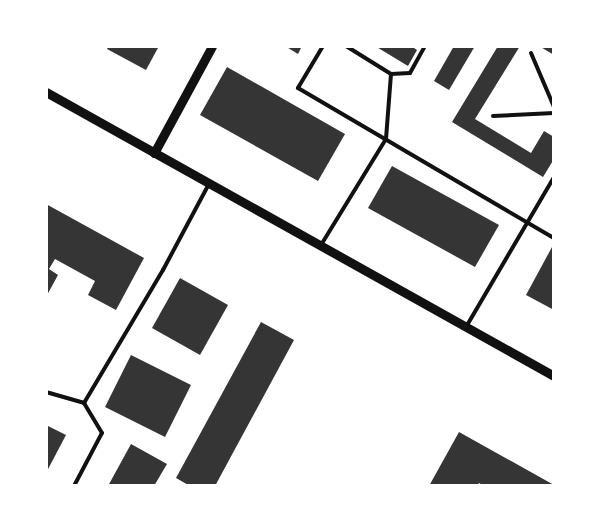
<!DOCTYPE html>
<style>
body{margin:0}
#map{position:relative;width:600px;height:532px;overflow:hidden;background:#fff;font-family:Overpass,sans-serif}
div>[style]{position:absolute}
.building>*{inset:0;background:#353535}
.service>*{height:4px;margin:-2px;padding:0 2px;transform-origin:2px;border-radius:2px;background:#111}
.tertiary>*{height:9px;margin:-4.5px;padding:0 4.5px;transform-origin:4.5px;border-radius:4.5px;background:#111}
span{translate:-50% -50%;white-space:nowrap;text-align:center;line-height:1.15;-webkit-text-stroke:5px #fff;paint-order:stroke}
.frame{position:absolute;inset:0;border:48px solid #fff;pointer-events:none}
</style>
<div id="map">
<div class="building">
<i style="clip-path:polygon(109px 46px,159px 46px,146px 70px,107px 49px)"></i>
<i style="clip-path:polygon(285px 46px,302px 46px,298px 54px)"></i>
<i style="clip-path:polygon(375px 46px,411px 46px,417px 50px,408px 66px)"></i>
<i style="clip-path:polygon(454px 46px,475px 46px,449px 90px,434px 81px)"></i>
<i style="clip-path:polygon(498px 46px,520px 46px,475px 119px,531px 153px,544px 131px,554px 137px,554px 159px,543px 177px,452px 122px)"></i>
<i style="clip-path:polygon(539px 46px,554px 46px,554px 55px)"></i>
<i style="clip-path:polygon(227px 67px,345px 134px,318px 181px,200px 115px)"></i>
<i style="clip-path:polygon(392px 166px,499px 225px,475px 267px,368px 208px)"></i>
<i style="clip-path:polygon(46px 204px,144px 258px,116px 310px,88px 295px,95px 281px,55px 259px,49px 269px,58px 275px,46px 297px)"></i>
<i style="clip-path:polygon(552px 247px,554px 248px,554px 310px,526px 295px)"></i>
<i style="clip-path:polygon(180px 278px,228px 305px,200px 355px,152px 328px)"></i>
<i style="clip-path:polygon(261px 322px,294px 340px,215px 486px,190px 486px,176px 478px)"></i>
<i style="clip-path:polygon(131px 355px,191px 385px,165px 437px,105px 407px)"></i>
<i style="clip-path:polygon(46px 425px,66px 435px,46px 473px)"></i>
<i style="clip-path:polygon(459px 432px,554px 485px,554px 486px,484px 486px,479px 483px,477px 486px,429px 486px)"></i>
<i style="clip-path:polygon(131px 444px,167px 464px,154px 486px,108px 486px)"></i>
</div>
<div class="service">
<i style="left:323px;top:46px;width:49px;rotate:120.8deg"></i>
<i style="left:298px;top:88px;width:297px;rotate:30.4deg"></i>
<i style="left:531px;top:53px;width:59px;rotate:66.9deg"></i>
<i style="left:391px;top:74px;width:19px;rotate:-3deg"></i>
<i style="left:410px;top:73px;width:31px;rotate:-61deg"></i>
<i style="left:493px;top:116px;width:61px;rotate:-2.8deg"></i>
<i style="left:321px;top:245px;width:124px;rotate:-58.5deg"></i>
<i style="left:386px;top:139px;width:65px;rotate:-85.6deg"></i>
<i style="left:391px;top:74px;width:53px;rotate:-148.1deg"></i>
<i style="left:466px;top:327px;width:174px;rotate:-59.6deg"></i>
<i style="left:46px;top:392px;width:40px;rotate:16deg"></i>
<i style="left:84px;top:403px;width:155px;rotate:-59.3deg"></i>
<i style="left:163px;top:270px;width:98px;rotate:-61.9deg"></i>
<i style="left:74px;top:486px;width:60px;rotate:-62.2deg"></i>
<i style="left:102px;top:433px;width:35px;rotate:-121deg"></i>
</div>
<div class="tertiary">
<i style="left:46px;top:92px;width:582px;rotate:29.21deg"></i>
<i style="left:154px;top:153px;width:122px;rotate:-61.5deg"></i>
</div>
<div class="frame"></div>
</div>
